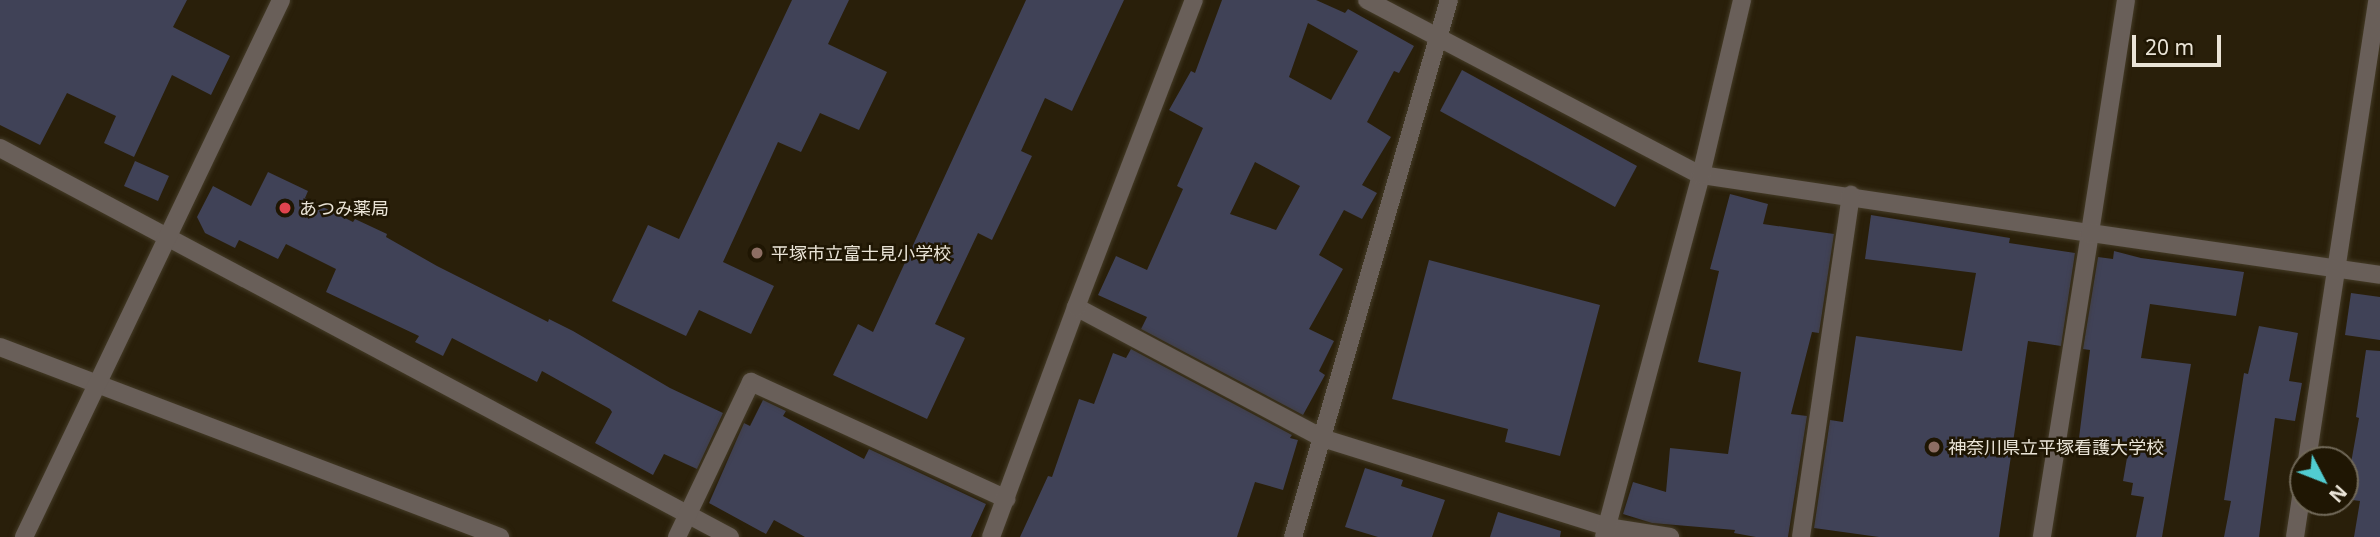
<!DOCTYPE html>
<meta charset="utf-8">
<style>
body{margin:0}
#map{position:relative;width:2380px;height:537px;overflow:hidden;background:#291f0a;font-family:"Noto Sans","Noto Sans JP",sans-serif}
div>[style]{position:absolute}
.building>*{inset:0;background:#404257}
.roads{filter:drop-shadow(0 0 2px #443b27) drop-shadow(0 0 2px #443b27)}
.minor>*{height:18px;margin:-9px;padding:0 9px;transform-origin:9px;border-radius:9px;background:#695f59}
.dots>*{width:19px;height:19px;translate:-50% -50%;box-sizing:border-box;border:4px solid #1f1603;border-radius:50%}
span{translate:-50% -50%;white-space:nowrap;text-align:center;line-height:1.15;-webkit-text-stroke:5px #1f1603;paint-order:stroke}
.poi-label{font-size:18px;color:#eae4d7}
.left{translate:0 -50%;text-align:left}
.north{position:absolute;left:2289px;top:446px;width:70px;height:70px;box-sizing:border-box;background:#1f1603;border:2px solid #706858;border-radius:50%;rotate:132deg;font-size:19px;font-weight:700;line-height:28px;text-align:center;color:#eae4d7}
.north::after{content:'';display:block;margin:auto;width:24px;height:32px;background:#51ccd1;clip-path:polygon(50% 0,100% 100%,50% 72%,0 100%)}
.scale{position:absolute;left:2132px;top:35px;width:89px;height:32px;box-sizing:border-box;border:4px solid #eae4d7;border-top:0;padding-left:9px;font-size:21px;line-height:24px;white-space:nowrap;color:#eae4d7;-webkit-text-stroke:5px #1f1603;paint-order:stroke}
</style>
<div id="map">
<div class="building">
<i style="clip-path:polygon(0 0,187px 0,173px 27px,230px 56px,211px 95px,172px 75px,134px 157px,104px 143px,116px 116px,67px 93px,40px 145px,0 125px)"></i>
<i style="clip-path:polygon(792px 0,849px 0,828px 44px,887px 72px,859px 130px,820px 113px,801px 152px,778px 142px,723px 262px,774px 286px,751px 334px,699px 310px,686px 336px,612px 301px,648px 225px,679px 239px)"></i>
<i style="clip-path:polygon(1026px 0,1124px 0,1072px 111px,1045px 98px,1021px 151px,1032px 156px,992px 240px,978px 233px,935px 324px,965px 338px,927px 419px,833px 375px,858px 324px,873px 332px)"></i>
<i style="clip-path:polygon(evenodd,1222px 0,1316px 0,1345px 13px,1348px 9px,1414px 46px,1399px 73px,1394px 71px,1367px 122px,1391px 137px,1362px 185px,1377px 193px,1362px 219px,1344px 210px,1319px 255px,1343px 269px,1309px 329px,1334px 341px,1319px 371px,1325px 375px,1303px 415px,1141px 329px,1147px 317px,1098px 295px,1116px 256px,1147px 270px,1183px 189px,1177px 186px,1203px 128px,1169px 110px,1191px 71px,1195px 73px,1222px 0,1308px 23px,1358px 51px,1331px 100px,1289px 77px,1308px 23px,1222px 0,1255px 162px,1300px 186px,1276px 230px,1230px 214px,1255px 162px)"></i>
<i style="clip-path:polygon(1462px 70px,1637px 166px,1615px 207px,1440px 111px)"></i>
<i style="clip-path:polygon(135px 161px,169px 176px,158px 201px,124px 186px)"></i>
<i style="clip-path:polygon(268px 172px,308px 191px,305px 198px,353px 222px,355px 219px,387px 234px,386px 237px,437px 266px,548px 322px,549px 319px,573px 331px,670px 388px,723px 413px,697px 469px,664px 454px,653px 475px,595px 443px,612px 412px,610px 409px,542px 371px,537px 382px,452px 338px,443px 356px,415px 342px,419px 336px,326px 292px,336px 269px,286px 244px,278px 259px,239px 240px,235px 248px,205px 233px,197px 217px,213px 186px,251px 206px)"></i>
<i style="clip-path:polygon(1730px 194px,1768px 204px,1763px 224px,1834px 234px,1819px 333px,1812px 332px,1791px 414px,1807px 416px,1788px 537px,1756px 537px,1734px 533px,1735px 530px,1652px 523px,1623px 514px,1633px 482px,1666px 492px,1670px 448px,1728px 454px,1741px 372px,1698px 362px,1719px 271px,1710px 269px)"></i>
<i style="clip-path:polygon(1871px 215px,2010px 238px,2009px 243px,2075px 253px,2061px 346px,2028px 341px,1999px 537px,1879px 537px,1814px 528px,1830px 420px,1843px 422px,1856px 336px,1962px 351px,1976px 273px,1865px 259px)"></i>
<i style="clip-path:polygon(2114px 251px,2141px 258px,2244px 272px,2236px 316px,2150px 304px,2141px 358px,2191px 364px,2162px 537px,2136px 537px,2144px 497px,2131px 495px,2133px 483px,2123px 481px,2128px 452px,2078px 446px,2090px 350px,2083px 349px,2098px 257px,2113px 259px)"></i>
<i style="clip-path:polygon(1429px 260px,1600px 305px,1560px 456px,1505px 442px,1508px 429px,1392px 399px)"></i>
<i style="clip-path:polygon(2351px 293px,2380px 297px,2380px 340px,2345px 335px)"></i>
<i style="clip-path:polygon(2259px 326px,2298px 333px,2289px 381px,2302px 383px,2295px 421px,2275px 418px,2259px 537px,2224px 537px,2231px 501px,2224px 500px,2244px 373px,2248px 374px)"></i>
<i style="clip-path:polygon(1131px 349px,1292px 435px,1290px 438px,1298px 440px,1283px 490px,1255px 482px,1237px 537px,1020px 537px,1048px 476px,1052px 477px,1079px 399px,1094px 404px,1113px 353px,1126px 358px)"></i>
<i style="clip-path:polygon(2366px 350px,2380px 351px,2380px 537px,2354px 537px,2360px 501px,2345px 499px,2347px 462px,2351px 463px,2359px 418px,2356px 417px)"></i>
<i style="clip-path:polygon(763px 400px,786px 411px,783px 416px,864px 459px,869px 449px,986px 504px,971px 537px,805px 537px,774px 520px,766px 534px,709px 503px,744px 423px,750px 426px)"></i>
<i style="clip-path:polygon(1365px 468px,1403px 480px,1401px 486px,1445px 500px,1432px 537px,1378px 537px,1345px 527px)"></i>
<i style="clip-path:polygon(1498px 512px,1561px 531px,1560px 537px,1490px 537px)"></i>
</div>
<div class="roads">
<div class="minor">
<i style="left:1367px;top:0;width:377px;rotate:27.7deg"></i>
<i style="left:1701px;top:175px;width:393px;rotate:8.5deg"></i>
<i style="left:2090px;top:233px;width:308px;rotate:99deg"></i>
<i style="left:2126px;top:0;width:236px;rotate:98.8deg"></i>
<i style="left:2090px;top:233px;width:293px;rotate:8.2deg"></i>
<i style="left:0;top:148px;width:827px;rotate:28.05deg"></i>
<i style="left:1076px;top:307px;width:279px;rotate:28deg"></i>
<i style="left:1322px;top:438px;width:299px;rotate:17.3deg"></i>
<i style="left:1607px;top:527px;width:64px;rotate:9deg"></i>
<i style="left:0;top:347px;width:535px;rotate:20.81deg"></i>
<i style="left:2307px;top:460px;width:465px;rotate:-81.3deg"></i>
<i style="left:24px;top:537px;width:595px;rotate:-64.42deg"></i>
<i style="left:677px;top:537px;width:172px;rotate:-64.5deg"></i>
<i style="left:751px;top:382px;width:281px;rotate:24.6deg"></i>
<i style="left:991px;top:537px;width:245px;rotate:-69.7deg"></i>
<i style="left:1076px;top:307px;width:329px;rotate:-69deg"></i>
<i style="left:1293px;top:537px;width:559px;rotate:-73.8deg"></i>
<i style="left:1604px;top:537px;width:375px;rotate:-75deg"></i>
<i style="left:1701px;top:175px;width:180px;rotate:-76.8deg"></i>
<i style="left:1801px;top:537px;width:346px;rotate:-81.7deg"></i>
<i style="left:2295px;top:537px;width:54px;rotate:-81.4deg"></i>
</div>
</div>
<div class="dots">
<i style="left:285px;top:208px;background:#e0444e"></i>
<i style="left:757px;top:253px;background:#8d6e63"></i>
<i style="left:1934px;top:447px;background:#8d6e63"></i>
</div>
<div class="poi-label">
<span class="left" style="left:299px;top:208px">あつみ薬局</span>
<span class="left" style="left:771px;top:253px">平塚市立富士見小学校</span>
<span class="left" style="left:1948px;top:447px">神奈川県立平塚看護大学校</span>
</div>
<div class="north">N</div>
<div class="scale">20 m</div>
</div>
